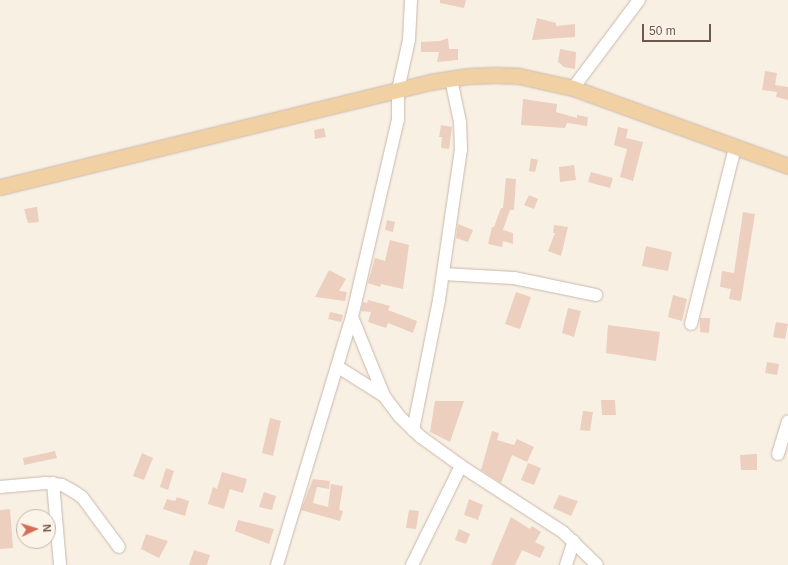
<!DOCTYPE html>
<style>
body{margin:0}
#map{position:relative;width:788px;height:565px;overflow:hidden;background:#f9f0e4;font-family:Arial,sans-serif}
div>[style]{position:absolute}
.building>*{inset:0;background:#eccfbe}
.roads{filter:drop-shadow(0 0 1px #c9b8ab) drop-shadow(0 0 1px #c9b8ab)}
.minor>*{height:12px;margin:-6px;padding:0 6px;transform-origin:6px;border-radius:6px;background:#fff}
.major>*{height:15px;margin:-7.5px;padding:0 7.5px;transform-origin:7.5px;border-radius:7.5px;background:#f1d1a3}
span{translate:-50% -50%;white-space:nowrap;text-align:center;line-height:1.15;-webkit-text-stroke:3px #fdf4e9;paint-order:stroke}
.north{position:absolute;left:16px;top:509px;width:40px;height:40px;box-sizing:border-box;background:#fdf4e9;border:1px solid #c4b5aa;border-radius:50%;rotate:86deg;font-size:11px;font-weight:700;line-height:16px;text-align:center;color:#6f574c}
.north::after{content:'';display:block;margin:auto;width:14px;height:18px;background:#d66e56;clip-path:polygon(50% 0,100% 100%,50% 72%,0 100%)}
.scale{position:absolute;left:642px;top:24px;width:69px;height:18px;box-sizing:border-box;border:2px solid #6f574c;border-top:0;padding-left:5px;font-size:12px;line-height:14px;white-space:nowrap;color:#6f574c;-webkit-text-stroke:3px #fdf4e9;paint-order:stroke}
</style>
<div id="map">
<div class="building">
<i style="clip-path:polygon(440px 0,466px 0,464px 8px,440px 3px)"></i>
<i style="clip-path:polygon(537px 18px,556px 23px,556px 26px,575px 24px,575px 37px,532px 40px)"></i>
<i style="clip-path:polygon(448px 38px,449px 49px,458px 49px,458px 60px,437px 62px,439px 52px,421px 52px,421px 42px,440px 41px)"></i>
<i style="clip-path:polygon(560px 49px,576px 52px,575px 69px,564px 67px,558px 62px)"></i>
<i style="clip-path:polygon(765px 71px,777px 73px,775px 85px,788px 87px,788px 100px,776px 97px,777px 92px,762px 90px)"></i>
<i style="clip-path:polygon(523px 99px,557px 104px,556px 112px,577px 118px,577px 115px,588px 117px,587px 126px,567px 123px,565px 128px,521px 125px)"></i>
<i style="clip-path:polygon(441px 125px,452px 127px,449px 149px,441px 148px,442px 137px,439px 137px)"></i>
<i style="clip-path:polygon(618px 127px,628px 129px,626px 138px,643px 142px,633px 181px,620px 177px,627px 149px,614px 145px)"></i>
<i style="clip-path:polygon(324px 128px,326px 137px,315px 139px,314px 130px)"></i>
<i style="clip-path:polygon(531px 158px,538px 160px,535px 172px,529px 171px)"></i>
<i style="clip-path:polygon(574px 165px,576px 180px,560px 182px,559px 167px)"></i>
<i style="clip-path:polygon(591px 172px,613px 178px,610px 188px,588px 182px)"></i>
<i style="clip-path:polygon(506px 178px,516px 179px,514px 210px,510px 210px,503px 230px,513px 233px,513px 244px,503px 241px,502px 247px,488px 244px,492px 227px,494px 227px,501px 208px,503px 208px)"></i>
<i style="clip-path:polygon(529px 195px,538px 199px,534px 209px,524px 205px)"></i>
<i style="clip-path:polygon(37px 207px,39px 222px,28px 223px,24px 209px)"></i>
<i style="clip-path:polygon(743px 212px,755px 214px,741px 301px,729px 299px,731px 289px,720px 287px,722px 271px,734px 273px)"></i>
<i style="clip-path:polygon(387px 220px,395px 222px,393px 232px,385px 230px)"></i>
<i style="clip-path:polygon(458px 224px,473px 230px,468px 242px,456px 238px)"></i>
<i style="clip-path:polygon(554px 225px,568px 227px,561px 256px,548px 251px,555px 233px,553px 233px)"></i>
<i style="clip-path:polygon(390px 240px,409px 245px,403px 289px,381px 284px,380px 287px,368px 283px,375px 258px,385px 261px)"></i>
<i style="clip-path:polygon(646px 246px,672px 252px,668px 271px,642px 266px)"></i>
<i style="clip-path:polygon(329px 270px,346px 279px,339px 291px,347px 292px,345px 301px,315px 297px)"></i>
<i style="clip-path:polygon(516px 292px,531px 297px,520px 329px,505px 324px)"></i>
<i style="clip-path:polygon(673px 295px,687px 299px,682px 321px,668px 317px)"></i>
<i style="clip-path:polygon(368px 300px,390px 306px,388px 310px,417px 321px,413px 333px,388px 323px,386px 328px,368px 322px,371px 312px,361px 311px,363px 302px,367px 303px)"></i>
<i style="clip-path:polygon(568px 308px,581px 311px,574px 337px,562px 333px)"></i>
<i style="clip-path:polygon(330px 312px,343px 315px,341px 322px,328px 319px)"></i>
<i style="clip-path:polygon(700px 318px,710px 318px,709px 333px,700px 332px)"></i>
<i style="clip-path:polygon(776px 322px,788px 324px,785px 339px,773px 337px)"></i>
<i style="clip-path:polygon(608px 325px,660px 332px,656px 361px,606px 353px)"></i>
<i style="clip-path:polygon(767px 362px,779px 364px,777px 375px,765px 373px)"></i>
<i style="clip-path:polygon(601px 400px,615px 400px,616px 415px,602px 415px)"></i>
<i style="clip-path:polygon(435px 401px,464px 401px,450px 442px,430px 432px)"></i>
<i style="clip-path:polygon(583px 411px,593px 412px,590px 431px,580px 430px)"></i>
<i style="clip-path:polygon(270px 418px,281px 421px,273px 456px,262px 453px)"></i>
<i style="clip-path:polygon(492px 431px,499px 433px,497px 440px,514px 445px,517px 439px,534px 447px,527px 462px,512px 455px,501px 483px,481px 470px)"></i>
<i style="clip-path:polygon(55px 451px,57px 458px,24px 465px,23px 458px)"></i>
<i style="clip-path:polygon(142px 453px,153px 458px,144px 480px,133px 476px)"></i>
<i style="clip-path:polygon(757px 454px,757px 470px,741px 470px,740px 455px)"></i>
<i style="clip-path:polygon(528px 463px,541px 468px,534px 485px,521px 480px)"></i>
<i style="clip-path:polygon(166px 468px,174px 471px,168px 490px,160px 487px)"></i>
<i style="clip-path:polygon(222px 472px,247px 479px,243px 493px,230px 489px,224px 509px,208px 504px,213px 487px,217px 489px)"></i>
<i style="clip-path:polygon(313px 479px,330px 481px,329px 489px,317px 487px,313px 503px,328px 507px,331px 484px,343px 486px,339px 510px,343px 511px,340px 521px,301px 510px)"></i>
<i style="clip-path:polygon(264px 492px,276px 496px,272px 510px,259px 507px)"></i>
<i style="clip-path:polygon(559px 495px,578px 501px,571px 516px,553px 508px)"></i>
<i style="clip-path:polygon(177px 497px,189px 501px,185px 516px,163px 509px,167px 499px,175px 501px)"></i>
<i style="clip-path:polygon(469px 499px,483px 505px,478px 520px,464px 515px)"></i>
<i style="clip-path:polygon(10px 509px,13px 548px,0 549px,0 510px)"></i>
<i style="clip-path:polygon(409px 510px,419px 511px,416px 529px,406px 528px)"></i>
<i style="clip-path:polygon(511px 517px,530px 529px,532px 526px,541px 532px,535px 542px,545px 547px,540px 558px,522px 550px,515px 565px,491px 565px)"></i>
<i style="clip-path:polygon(238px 520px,274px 529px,269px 544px,235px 531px)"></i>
<i style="clip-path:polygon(459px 529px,470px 534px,466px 544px,455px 540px)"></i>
<i style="clip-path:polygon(146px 534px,168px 541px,159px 558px,141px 549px)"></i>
<i style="clip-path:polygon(194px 550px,210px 555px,207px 565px,189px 565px)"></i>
</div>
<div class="roads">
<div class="minor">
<i style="left:573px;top:88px;width:110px;rotate:-53.1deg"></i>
<i style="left:443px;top:274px;width:71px;rotate:3.2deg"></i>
<i style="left:514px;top:278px;width:84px;rotate:11.7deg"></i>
<i style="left:352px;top:317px;width:85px;rotate:67.9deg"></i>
<i style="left:384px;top:396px;width:25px;rotate:53deg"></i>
<i style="left:399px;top:416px;width:30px;rotate:44deg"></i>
<i style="left:421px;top:437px;width:49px;rotate:35.9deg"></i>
<i style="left:461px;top:466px;width:121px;rotate:32.9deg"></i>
<i style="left:563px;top:532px;width:47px;rotate:44.1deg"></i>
<i style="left:691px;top:324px;width:181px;rotate:-76deg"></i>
<i style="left:338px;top:367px;width:54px;rotate:32.2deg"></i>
<i style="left:413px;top:430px;width:133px;rotate:-78.7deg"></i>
<i style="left:439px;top:300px;width:152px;rotate:-81.7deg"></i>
<i style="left:461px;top:150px;width:28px;rotate:-92deg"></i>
<i style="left:460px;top:122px;width:44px;rotate:-101.8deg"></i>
<i style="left:778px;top:454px;width:34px;rotate:-73deg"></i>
<i style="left:53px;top:483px;width:82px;rotate:85.1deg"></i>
<i style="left:0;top:487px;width:46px;rotate:-5deg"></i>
<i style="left:46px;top:483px;width:16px;rotate:7deg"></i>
<i style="left:62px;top:485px;width:13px;rotate:29deg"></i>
<i style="left:73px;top:491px;width:11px;rotate:34deg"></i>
<i style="left:82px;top:497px;width:62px;rotate:53.5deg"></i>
<i style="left:277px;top:565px;width:259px;rotate:-73.2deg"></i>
<i style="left:352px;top:317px;width:202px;rotate:-76.9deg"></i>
<i style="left:398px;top:120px;width:30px;rotate:-90deg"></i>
<i style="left:398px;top:90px;width:51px;rotate:-77.6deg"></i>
<i style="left:409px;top:40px;width:40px;rotate:-87.1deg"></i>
<i style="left:412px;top:565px;width:110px;rotate:-63.7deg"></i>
<i style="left:566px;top:565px;width:25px;rotate:-72deg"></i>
</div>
<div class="major">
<i style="left:0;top:187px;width:443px;rotate:-13.7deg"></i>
<i style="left:430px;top:82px;width:39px;rotate:-9deg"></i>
<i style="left:469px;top:76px;width:26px;rotate:-2deg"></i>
<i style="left:495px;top:75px;width:24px;rotate:2deg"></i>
<i style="left:519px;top:76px;width:55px;rotate:12.5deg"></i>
<i style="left:573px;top:88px;width:229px;rotate:19.9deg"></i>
</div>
</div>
<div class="north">N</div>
<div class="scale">50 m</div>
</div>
